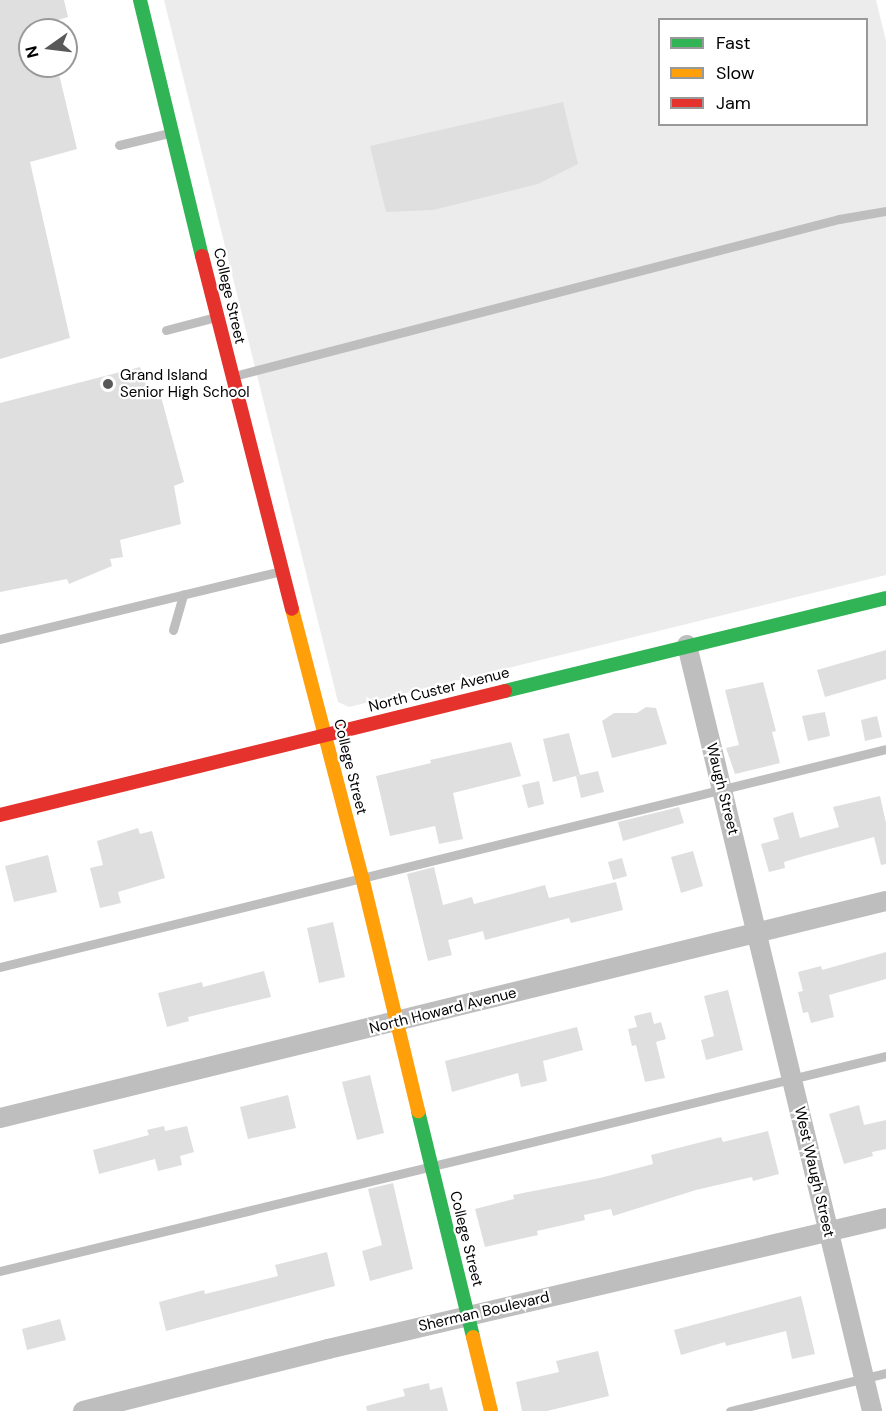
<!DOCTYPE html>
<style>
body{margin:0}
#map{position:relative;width:886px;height:1411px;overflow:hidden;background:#fff;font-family:"DM Sans",sans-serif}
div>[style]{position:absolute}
.green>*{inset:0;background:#ececec}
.building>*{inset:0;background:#dfdfdf}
.lane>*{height:9px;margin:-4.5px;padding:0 4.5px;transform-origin:4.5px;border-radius:4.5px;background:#bebebe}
.street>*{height:20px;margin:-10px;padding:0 10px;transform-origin:10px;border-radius:10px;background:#bebebe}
.fast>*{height:14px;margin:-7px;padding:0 7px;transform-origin:7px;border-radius:7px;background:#30b455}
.slow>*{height:14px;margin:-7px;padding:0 7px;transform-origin:7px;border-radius:7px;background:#ff9f0a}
.jam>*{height:14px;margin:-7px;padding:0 7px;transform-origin:7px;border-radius:7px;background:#e5322d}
.dots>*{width:16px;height:16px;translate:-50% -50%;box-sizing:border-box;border:3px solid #fff;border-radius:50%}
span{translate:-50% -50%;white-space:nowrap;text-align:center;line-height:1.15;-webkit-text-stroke:4.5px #fff;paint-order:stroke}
.street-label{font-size:15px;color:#000}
.poi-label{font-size:15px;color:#000}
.left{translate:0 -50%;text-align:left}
.legend{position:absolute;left:658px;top:18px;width:210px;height:108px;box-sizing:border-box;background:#fff;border:2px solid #999;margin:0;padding:8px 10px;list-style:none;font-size:18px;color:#000}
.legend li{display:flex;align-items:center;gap:12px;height:30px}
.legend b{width:30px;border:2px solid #999}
.north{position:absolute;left:18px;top:18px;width:60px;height:60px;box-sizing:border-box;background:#fff;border:2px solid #999;border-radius:50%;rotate:256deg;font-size:16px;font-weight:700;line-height:24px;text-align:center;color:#000}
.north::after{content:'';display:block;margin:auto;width:21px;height:27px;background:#595959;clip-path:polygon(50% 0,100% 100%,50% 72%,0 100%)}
</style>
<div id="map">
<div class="green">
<i style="clip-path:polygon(evenodd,164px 0,876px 0,886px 41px,886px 575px,349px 707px,338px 702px,164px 0,660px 20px,866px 20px,866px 124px,660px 124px,660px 20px)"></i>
</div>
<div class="building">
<i style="clip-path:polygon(0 0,64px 0,68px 17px,55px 21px,57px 30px,30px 30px,30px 66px,57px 66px,77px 149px,30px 162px,70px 338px,0 359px)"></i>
<i style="clip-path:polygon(563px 102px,578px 164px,538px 184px,433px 210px,386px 212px,370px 146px)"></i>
<i style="clip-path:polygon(140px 367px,148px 391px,159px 389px,184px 482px,174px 486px,181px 524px,120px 540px,123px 557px,110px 559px,112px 566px,69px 584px,67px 579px,0 592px,0 403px)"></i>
<i style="clip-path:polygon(886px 650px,886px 679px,825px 697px,817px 670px)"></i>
<i style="clip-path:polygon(763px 682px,776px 731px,772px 732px,780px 763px,735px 774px,726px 748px,739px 745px,725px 690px)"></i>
<i style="clip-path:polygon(646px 707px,656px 708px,667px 744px,612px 758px,602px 721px,614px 713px,637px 713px)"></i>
<i style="clip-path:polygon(825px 712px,830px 736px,808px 741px,802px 716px)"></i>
<i style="clip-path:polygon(877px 716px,882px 737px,865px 741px,861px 720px)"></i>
<i style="clip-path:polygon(569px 733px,580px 775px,553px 782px,543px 739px)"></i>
<i style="clip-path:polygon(511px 742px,521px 776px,453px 793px,463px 839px,439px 844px,435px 826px,390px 836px,376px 776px,431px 763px,430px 760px)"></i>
<i style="clip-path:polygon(598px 771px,604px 792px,581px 798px,576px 776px)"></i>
<i style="clip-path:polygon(539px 781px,544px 804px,528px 808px,522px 785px)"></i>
<i style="clip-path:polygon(880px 796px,886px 823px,886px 864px,881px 865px,874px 837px,804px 856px,784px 862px,785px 868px,769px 872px,761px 844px,779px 839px,773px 818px,793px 812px,800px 838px,839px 827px,833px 807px)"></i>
<i style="clip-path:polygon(679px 807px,684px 823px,623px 841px,618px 822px)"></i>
<i style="clip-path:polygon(138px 828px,140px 834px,152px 831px,165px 878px,118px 892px,121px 903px,100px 908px,90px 868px,103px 865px,97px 841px)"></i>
<i style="clip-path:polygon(693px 851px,703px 886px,681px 893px,671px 857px)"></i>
<i style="clip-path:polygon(48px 855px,57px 892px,14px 902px,5px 866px)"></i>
<i style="clip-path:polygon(622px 858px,627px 876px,613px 880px,608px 862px)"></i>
<i style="clip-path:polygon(434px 867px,443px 905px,472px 897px,474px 904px,545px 885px,549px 898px,616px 882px,623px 910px,571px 923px,569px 918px,485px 940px,483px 931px,448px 940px,452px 955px,428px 961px,407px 874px)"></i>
<i style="clip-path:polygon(333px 922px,345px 977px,319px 983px,307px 928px)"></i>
<i style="clip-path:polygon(886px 952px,886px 979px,829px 995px,834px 1017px,811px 1023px,808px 1012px,803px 1013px,798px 992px,803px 991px,798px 972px,821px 966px,822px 970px)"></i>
<i style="clip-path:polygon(264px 971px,271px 997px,188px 1017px,189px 1021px,167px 1027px,158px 993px,202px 982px,203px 987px)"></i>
<i style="clip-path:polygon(728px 990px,743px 1050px,706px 1060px,701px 1040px,714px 1036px,704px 996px)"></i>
<i style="clip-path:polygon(651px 1012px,654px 1024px,661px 1022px,666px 1039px,656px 1042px,665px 1078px,645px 1082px,636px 1045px,632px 1046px,628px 1029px,637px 1027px,634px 1016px)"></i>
<i style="clip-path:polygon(577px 1027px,583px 1050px,543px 1061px,547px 1081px,521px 1087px,518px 1073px,452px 1092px,445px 1061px)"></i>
<i style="clip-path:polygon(370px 1075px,384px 1133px,357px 1140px,342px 1082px)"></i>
<i style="clip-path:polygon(288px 1095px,296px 1128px,248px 1139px,240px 1107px)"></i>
<i style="clip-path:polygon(859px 1105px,864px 1125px,886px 1120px,886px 1149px,872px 1152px,873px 1156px,844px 1164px,829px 1114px)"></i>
<i style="clip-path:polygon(164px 1126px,165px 1131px,187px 1126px,194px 1152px,180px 1156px,182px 1165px,158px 1171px,155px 1159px,99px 1174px,93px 1150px,149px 1135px,147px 1130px)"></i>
<i style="clip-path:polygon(768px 1131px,779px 1174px,753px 1181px,752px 1177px,696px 1190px,613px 1216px,611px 1209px,584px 1215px,585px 1220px,537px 1231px,538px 1235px,485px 1247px,475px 1209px,514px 1199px,513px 1195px,600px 1178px,653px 1164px,651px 1155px,721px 1137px,723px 1142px)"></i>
<i style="clip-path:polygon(393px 1183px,413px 1269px,370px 1281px,362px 1251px,382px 1245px,368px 1189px)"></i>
<i style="clip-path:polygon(327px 1252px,335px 1286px,166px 1331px,159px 1302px,204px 1290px,205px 1294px,278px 1276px,275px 1265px)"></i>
<i style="clip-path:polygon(801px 1296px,815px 1354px,792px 1359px,786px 1331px,726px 1346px,725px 1342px,681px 1355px,674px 1330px)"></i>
<i style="clip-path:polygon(60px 1319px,66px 1340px,27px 1350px,22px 1329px)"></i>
<i style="clip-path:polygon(598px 1351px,609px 1396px,547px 1411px,522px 1411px,516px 1382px,559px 1372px,556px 1361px)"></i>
<i style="clip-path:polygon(429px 1383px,430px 1390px,442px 1387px,448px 1411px,367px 1411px,366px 1406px,405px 1396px,403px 1389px)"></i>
</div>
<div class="lane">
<i style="left:119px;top:145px;width:51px;rotate:-13.5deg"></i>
<i style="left:166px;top:330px;width:52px;rotate:-14.6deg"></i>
<i style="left:234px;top:376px;width:625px;rotate:-14.55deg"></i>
<i style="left:839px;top:219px;width:48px;rotate:-9.7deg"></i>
<i style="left:173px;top:630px;width:37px;rotate:-74deg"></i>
<i style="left:0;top:639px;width:289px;rotate:-13.6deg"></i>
<i style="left:0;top:967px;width:912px;rotate:-13.82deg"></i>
<i style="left:0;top:1271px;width:912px;rotate:-13.64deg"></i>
<i style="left:730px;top:1411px;width:161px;rotate:-13.7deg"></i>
</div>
<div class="street">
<i style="left:687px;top:645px;width:788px;rotate:76.42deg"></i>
<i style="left:0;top:1118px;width:912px;rotate:-13.76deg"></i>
<i style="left:83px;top:1411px;width:253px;rotate:-14.2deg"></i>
<i style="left:328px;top:1349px;width:573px;rotate:-13.21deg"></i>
</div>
<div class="fast">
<i style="left:140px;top:0;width:263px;rotate:76.4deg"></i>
<i style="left:505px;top:691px;width:392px;rotate:-13.7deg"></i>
<i style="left:418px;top:1111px;width:233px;rotate:76.3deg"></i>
</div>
<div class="slow">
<i style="left:292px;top:609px;width:277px;rotate:75.4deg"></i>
<i style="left:362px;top:877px;width:241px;rotate:76.5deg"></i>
<i style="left:473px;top:1337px;width:76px;rotate:76.3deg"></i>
</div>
<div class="jam">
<i style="left:202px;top:256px;width:364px;rotate:75.7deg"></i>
<i style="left:0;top:815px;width:520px;rotate:-13.8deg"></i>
</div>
<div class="dots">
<i style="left:108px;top:384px;background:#595959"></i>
</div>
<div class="street-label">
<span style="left:229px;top:296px;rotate:77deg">College Street</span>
<span style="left:439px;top:690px;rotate:-14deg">North Custer Avenue</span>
<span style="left:350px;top:767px;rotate:76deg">College Street</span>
<span style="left:722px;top:789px;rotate:76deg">Waugh Street</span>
<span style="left:443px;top:1011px;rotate:-14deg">North Howard Avenue</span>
<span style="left:814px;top:1172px;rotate:77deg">West Waugh Street</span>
<span style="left:466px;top:1239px;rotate:76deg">College Street</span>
<span style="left:484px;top:1312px;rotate:-13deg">Sherman Boulevard</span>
</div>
<div class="poi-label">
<span class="left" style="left:120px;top:384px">Grand Island<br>Senior High School</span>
</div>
<ul class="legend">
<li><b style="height:8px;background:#30b455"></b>Fast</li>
<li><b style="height:8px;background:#ff9f0a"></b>Slow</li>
<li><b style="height:8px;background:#e5322d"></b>Jam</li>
</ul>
<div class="north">N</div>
</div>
